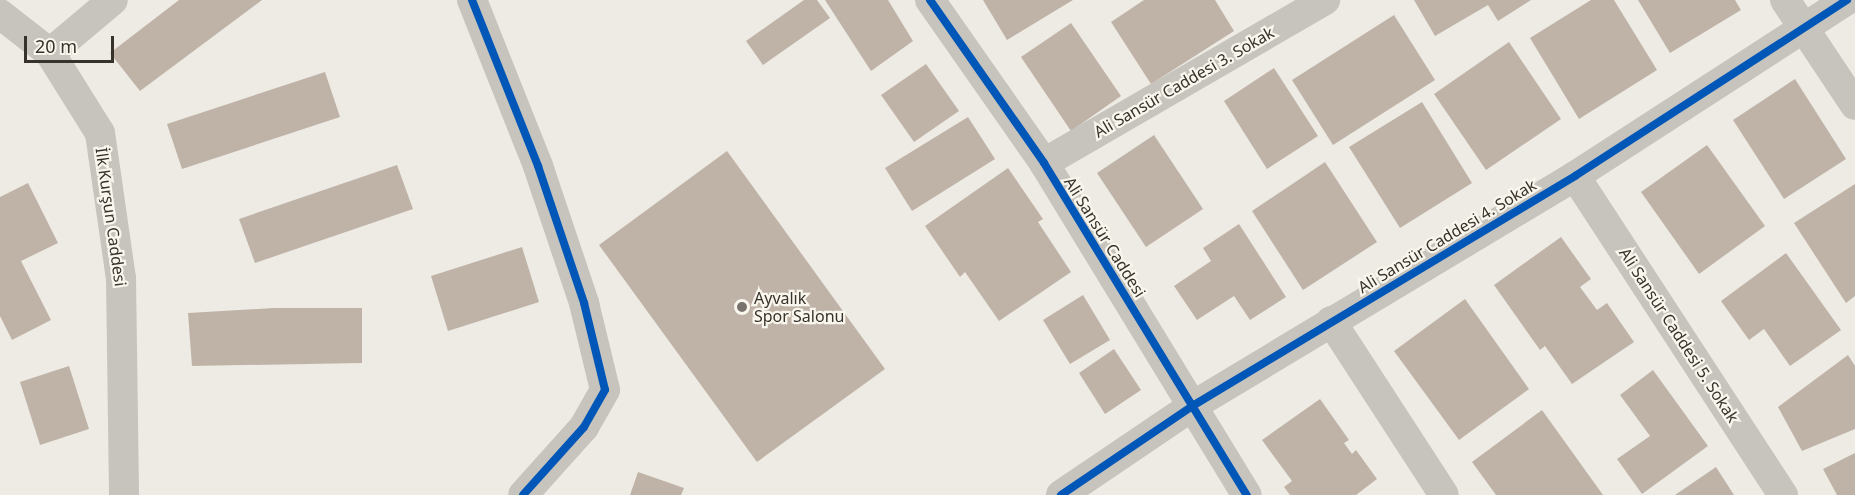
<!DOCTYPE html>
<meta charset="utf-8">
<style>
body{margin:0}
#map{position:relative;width:1855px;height:495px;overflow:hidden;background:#eeebe4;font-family:"Noto Sans",sans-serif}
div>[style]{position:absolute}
.building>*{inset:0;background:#bfb3a8}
.minor>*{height:30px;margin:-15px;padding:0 15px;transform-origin:15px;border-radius:15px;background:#c7c3bd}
.cycleway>*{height:8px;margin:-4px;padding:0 4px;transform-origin:4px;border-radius:4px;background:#0057b8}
.dots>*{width:16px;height:16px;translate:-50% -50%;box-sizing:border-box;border:3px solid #f9f6ed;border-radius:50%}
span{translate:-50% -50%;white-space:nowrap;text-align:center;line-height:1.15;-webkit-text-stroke:4.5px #f9f6ed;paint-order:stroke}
.street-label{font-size:16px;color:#38322c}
.poi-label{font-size:16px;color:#38322c}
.left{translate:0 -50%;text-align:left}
.scale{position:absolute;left:24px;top:36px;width:90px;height:27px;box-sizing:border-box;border:3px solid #38322c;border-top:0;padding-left:8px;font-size:18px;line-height:21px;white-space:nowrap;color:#38322c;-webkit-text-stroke:4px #f9f6ed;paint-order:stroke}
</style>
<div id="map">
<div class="building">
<i style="clip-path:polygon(179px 0,262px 0,140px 91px,110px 53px)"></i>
<i style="clip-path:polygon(804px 0,817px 0,830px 18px,763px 65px,746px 41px)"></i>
<i style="clip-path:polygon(825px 0,888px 0,913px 41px,871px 71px)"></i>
<i style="clip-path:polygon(983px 0,1073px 0,1007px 40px)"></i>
<i style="clip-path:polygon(1144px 0,1215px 0,1234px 31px,1151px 84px,1111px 22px)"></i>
<i style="clip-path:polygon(1414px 0,1531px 0,1498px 21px,1488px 5px,1435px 36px)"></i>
<i style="clip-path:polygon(1591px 0,1614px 0,1657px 70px,1579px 119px,1530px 38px)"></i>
<i style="clip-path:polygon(1638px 0,1735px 0,1741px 10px,1670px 53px)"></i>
<i style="clip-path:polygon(1394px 15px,1435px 80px,1333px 145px,1292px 80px)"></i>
<i style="clip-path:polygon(1071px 23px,1121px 96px,1071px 131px,1021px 57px)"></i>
<i style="clip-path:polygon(1509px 42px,1561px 119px,1486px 170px,1434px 94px)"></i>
<i style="clip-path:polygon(926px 64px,959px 111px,914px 142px,881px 95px)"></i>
<i style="clip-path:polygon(1274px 68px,1318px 136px,1267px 169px,1224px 101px)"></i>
<i style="clip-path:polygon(325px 72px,340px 117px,182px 169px,167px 124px)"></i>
<i style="clip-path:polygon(1795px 79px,1846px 159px,1784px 199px,1733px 120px)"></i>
<i style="clip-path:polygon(1422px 102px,1472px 183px,1400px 228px,1349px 147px)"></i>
<i style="clip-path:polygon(968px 117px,995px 159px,912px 211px,885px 168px)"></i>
<i style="clip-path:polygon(1154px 135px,1203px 209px,1146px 247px,1097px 173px)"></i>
<i style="clip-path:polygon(1707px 145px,1765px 226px,1699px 274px,1641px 192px)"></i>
<i style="clip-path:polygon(727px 151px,885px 369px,757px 462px,599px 245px)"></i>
<i style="clip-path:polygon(1325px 162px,1377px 242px,1303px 290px,1252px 211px)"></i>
<i style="clip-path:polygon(397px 165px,413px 209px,255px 263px,239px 219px)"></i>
<i style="clip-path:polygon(1008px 168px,1043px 219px,1038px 222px,1071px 272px,999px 321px,965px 272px,960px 277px,925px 226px)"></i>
<i style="clip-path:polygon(28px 183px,58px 243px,21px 261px,51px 320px,12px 340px,0 316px,0 197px)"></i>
<i style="clip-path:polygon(1855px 184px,1855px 296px,1846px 303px,1794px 223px)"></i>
<i style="clip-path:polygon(1239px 224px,1286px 297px,1250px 320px,1234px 296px,1197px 320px,1174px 286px,1211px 261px,1203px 248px)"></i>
<i style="clip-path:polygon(1561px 237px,1591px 279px,1580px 287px,1597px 310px,1607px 303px,1634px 342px,1572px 384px,1545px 346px,1540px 350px,1494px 285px)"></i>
<i style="clip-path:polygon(522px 247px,539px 302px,448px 331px,431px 276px)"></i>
<i style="clip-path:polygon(1786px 253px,1841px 330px,1790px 366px,1764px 329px,1749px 340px,1721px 301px)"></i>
<i style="clip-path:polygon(1083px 295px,1110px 340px,1070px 364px,1043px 320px)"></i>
<i style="clip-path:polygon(1465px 299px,1529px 389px,1459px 440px,1394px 351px)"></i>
<i style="clip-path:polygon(274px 308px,362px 308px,362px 363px,192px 366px,188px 313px)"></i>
<i style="clip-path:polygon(1114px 349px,1141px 390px,1105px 414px,1079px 373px)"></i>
<i style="clip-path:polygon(1848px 355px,1855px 366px,1855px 429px,1802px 451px,1778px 407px)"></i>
<i style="clip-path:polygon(69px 366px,89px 429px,40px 445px,20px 382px)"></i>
<i style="clip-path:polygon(1653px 370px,1708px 446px,1642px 494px,1617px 459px,1650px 436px,1620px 395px)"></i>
<i style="clip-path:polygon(1320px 399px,1349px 440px,1344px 443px,1352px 454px,1356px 450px,1377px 479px,1356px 495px,1290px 495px,1284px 487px,1292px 481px,1262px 440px)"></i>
<i style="clip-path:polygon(1542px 410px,1603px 495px,1496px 495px,1472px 462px)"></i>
<i style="clip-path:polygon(1855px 453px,1855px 495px,1837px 495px,1823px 469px)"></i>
<i style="clip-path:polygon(1716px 467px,1734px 495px,1675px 495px)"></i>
<i style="clip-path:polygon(638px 472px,684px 488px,681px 495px,630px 495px)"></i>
</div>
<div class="minor">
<i style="left:472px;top:0;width:179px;rotate:68.3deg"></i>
<i style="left:538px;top:166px;width:145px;rotate:71.4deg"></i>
<i style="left:584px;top:303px;width:89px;rotate:76.4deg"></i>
<i style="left:605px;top:390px;width:43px;rotate:119.6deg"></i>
<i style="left:584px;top:427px;width:91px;rotate:131.9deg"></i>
<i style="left:930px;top:0;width:199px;rotate:55deg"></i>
<i style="left:1044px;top:163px;width:389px;rotate:58.6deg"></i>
<i style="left:1785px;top:0;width:126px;rotate:56.3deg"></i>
<i style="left:0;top:14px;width:63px;rotate:38deg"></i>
<i style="left:50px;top:53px;width:94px;rotate:58deg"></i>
<i style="left:100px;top:133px;width:147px;rotate:81.8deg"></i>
<i style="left:121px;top:278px;width:217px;rotate:89.2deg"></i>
<i style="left:50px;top:53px;width:82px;rotate:-40.1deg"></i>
<i style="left:1044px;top:163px;width:325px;rotate:-30.1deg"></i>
<i style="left:1575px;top:176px;width:381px;rotate:56.9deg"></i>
<i style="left:1331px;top:321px;width:207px;rotate:57deg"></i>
<i style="left:1061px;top:495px;width:161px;rotate:-34.1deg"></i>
<i style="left:1194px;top:405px;width:445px;rotate:-31deg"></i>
<i style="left:1575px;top:176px;width:324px;rotate:-32.9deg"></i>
</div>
<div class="cycleway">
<i style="left:472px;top:0;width:179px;rotate:68.3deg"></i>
<i style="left:538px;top:166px;width:145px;rotate:71.4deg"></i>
<i style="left:584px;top:303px;width:89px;rotate:76.4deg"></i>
<i style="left:605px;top:390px;width:43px;rotate:119.6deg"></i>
<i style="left:584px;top:427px;width:91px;rotate:131.9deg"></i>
<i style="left:930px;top:0;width:199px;rotate:55deg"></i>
<i style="left:1044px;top:163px;width:389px;rotate:58.6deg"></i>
<i style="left:1061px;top:495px;width:161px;rotate:-34.1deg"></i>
<i style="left:1194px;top:405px;width:445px;rotate:-31deg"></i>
<i style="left:1575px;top:176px;width:324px;rotate:-32.9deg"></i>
</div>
<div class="dots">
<i style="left:742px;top:307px;background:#78736c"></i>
</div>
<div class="street-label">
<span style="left:1184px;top:82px;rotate:-30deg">Ali Sansür Caddesi 3. Sokak</span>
<span style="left:111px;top:217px;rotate:82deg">İlk Kurşun Caddesi</span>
<span style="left:1447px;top:236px;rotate:-31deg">Ali Sansür Caddesi 4. Sokak</span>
<span style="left:1105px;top:237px;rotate:58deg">Ali Sansür Caddesi</span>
<span style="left:1679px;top:335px;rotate:57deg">Ali Sansür Caddesi 5. Sokak</span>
</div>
<div class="poi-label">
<span class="left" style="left:754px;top:307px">Ayvalık<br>Spor Salonu</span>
</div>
<div class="scale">20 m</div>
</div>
